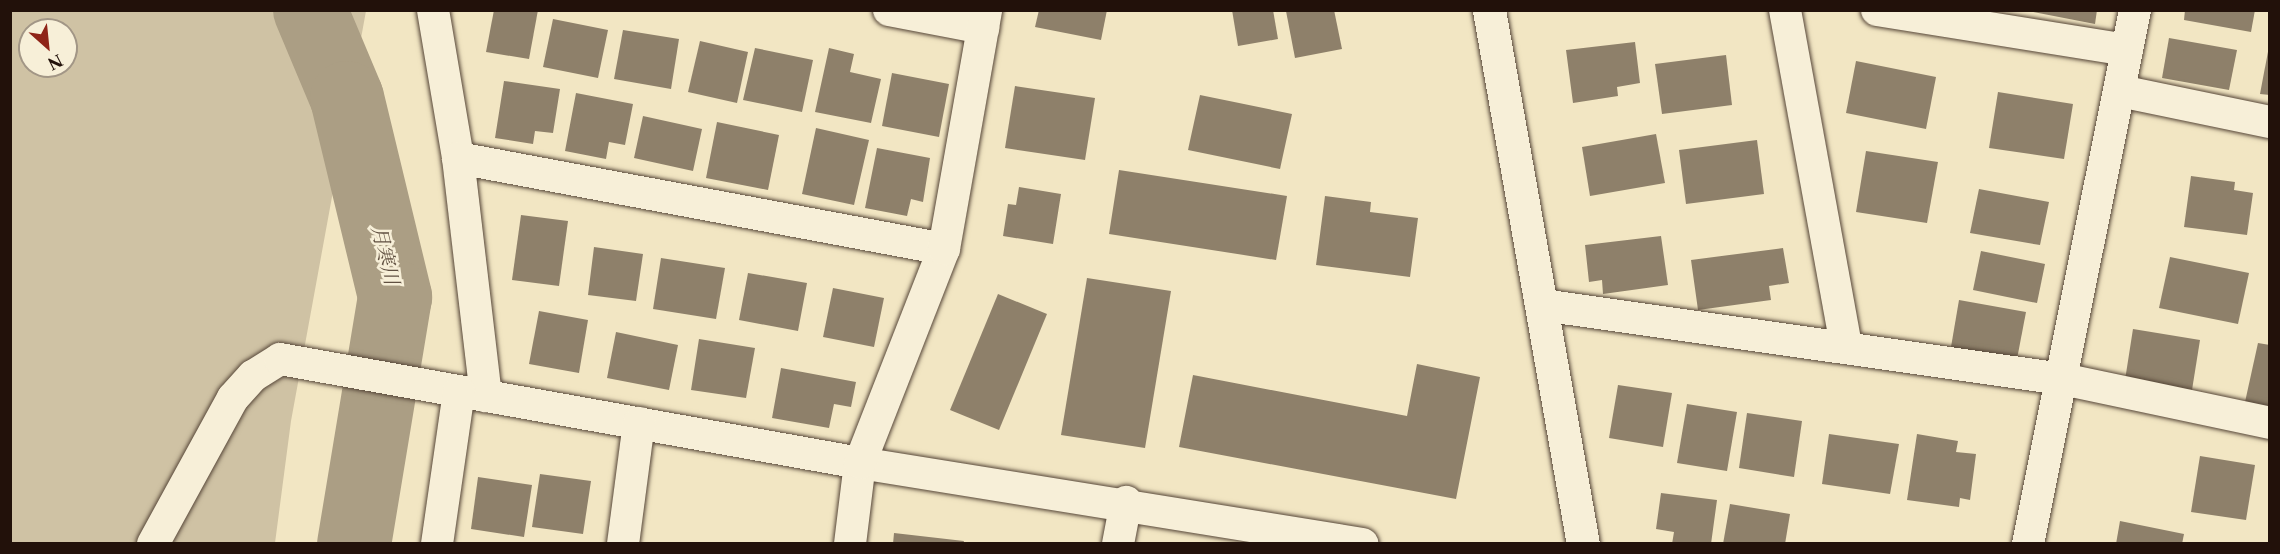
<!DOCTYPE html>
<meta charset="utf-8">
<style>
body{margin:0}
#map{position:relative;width:2280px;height:554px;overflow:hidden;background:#f2e6c3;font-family:"Libre Caslon Text","Noto Serif JP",serif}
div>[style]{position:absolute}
.green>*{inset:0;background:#cfc2a4}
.river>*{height:74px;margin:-37px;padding:0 37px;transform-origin:37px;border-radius:37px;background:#ab9e84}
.building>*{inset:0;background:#8e806a}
.roads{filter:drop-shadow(0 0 2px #564638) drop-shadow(0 0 2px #564638)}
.street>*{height:32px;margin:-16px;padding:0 16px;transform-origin:16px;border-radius:16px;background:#f7efd8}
.secondary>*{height:33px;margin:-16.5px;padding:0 16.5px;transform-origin:16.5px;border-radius:16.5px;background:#f7efd8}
span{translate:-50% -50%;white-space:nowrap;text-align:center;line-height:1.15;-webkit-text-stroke:5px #f7efd8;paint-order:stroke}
.water-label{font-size:20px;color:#605041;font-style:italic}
.frame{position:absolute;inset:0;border:12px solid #22110a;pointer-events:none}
.north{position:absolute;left:18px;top:18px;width:60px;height:60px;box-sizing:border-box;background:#f7efd8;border:2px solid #a29686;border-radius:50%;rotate:153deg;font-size:16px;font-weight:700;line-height:24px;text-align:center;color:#22110a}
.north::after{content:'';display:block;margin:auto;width:21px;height:27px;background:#8f2418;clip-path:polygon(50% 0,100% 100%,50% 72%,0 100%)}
</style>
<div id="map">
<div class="green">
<i style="clip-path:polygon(evenodd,10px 11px,366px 11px,291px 421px,275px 543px,11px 543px,10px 11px,30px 30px,66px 30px,66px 66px,30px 66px,30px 30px)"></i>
</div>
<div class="river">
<i style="left:310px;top:10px;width:95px;rotate:67.2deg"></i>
<i style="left:347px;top:98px;width:205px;rotate:76.4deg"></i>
<i style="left:395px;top:297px;width:250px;rotate:99.4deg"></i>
</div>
<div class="building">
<i style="clip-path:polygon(494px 10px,538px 10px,529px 59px,486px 52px)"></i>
<i style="clip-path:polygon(1039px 10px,1107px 10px,1101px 40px,1035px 27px)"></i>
<i style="clip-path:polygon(1232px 10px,1273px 10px,1278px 39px,1238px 46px)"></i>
<i style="clip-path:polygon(1334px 10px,1342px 49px,1295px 58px,1286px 11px)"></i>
<i style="clip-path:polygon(2023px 10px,2097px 10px,2095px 24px)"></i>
<i style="clip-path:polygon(2185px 10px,2255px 10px,2251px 32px,2184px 20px)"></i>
<i style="clip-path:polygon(553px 19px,608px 30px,598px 78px,543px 67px)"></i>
<i style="clip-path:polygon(623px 30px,679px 39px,671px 89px,614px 79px)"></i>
<i style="clip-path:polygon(2169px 38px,2237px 50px,2229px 90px,2162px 78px)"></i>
<i style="clip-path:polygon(700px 41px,748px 52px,737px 103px,688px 92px)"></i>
<i style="clip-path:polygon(2270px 41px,2270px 95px,2260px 94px)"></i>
<i style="clip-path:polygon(1635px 42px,1640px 83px,1617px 87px,1618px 96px,1573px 103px,1566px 50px)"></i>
<i style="clip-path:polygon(755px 48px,813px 60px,802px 112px,743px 100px)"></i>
<i style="clip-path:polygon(829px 48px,854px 54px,850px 72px,881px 79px,871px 123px,815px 112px)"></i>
<i style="clip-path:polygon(1726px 55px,1732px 105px,1662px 114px,1655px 64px)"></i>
<i style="clip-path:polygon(1856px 61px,1936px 77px,1926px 129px,1846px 113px)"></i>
<i style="clip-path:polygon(892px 73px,949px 84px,939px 137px,882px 126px)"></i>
<i style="clip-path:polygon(504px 81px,560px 89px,553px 133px,535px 131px,533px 144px,495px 138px)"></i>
<i style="clip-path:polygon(1015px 86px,1095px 98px,1085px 160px,1005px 148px)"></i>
<i style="clip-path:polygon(1998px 92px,2073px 104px,2064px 159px,1989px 148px)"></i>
<i style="clip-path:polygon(576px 93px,633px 104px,625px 145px,609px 142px,606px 159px,565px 151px)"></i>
<i style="clip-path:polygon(1200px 95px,1292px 114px,1280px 169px,1188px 150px)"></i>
<i style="clip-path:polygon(643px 116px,702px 129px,693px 171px,634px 158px)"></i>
<i style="clip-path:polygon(717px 122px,779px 135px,768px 190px,706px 178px)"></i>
<i style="clip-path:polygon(816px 128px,869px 140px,854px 205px,802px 194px)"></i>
<i style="clip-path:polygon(1656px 134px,1665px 183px,1590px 196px,1582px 147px)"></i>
<i style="clip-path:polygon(1757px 140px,1764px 194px,1686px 204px,1679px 150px)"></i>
<i style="clip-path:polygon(877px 148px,930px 158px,923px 202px,911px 199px,907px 216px,865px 208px)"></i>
<i style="clip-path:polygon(1866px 151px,1938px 162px,1927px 223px,1856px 212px)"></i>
<i style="clip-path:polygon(1119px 170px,1287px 196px,1276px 260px,1109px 234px)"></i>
<i style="clip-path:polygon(2191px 176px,2235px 182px,2234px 190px,2253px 193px,2247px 235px,2184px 227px)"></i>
<i style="clip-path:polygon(1019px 187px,1061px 194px,1053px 244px,1003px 236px,1008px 204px,1016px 205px)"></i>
<i style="clip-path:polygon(1979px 189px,2049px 202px,2040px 245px,1970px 233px)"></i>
<i style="clip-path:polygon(1325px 196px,1371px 202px,1370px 212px,1418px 218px,1410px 277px,1316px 265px)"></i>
<i style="clip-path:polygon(521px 215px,568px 221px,559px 286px,512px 280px)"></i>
<i style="clip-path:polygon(1661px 236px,1668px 285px,1603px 294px,1602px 280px,1589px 282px,1585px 245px)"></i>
<i style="clip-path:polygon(594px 247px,643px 254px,636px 301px,588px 295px)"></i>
<i style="clip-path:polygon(1783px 248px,1789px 283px,1769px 286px,1771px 300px,1698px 310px,1691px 260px)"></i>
<i style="clip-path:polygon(1981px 251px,2045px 264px,2037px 303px,1973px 290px)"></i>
<i style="clip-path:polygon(2170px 257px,2249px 273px,2238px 324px,2159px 308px)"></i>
<i style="clip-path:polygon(661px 258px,725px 268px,716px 319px,653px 309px)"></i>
<i style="clip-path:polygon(748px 273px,807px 283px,798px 331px,739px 320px)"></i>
<i style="clip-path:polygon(1087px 278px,1171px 291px,1145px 448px,1061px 435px)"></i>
<i style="clip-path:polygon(833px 288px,884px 298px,874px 347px,823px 337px)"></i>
<i style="clip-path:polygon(998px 294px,1047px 314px,999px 430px,950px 410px)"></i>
<i style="clip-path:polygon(1959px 300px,2026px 312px,2017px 359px,1951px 347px)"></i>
<i style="clip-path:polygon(539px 311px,588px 320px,579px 373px,529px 364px)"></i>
<i style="clip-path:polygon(2133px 329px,2200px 340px,2192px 390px,2125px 380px)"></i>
<i style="clip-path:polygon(616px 332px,678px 345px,669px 390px,607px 378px)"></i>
<i style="clip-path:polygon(699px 339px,755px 348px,746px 398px,691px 390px)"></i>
<i style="clip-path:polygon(2258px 343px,2270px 345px,2270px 407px,2245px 402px)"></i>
<i style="clip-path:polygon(1417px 364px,1480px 377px,1456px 499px,1179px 447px,1193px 375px,1407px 416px)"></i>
<i style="clip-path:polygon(781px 368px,856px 382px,851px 407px,834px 404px,829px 428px,772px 418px)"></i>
<i style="clip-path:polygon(1618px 385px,1672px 393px,1663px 447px,1609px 438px)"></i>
<i style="clip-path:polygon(1687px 404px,1737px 412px,1727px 471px,1677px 463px)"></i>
<i style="clip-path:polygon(1747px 413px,1802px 421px,1794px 477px,1739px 468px)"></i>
<i style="clip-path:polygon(1829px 434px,1899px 444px,1890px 494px,1822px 484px)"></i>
<i style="clip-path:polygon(1917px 434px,1958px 441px,1956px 452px,1976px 454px,1970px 500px,1960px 498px,1959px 507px,1907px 500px)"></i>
<i style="clip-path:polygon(2200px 456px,2255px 465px,2246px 520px,2191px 512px)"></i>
<i style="clip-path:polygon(540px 474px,591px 481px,583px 534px,532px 527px)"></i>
<i style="clip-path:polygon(478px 477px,532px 485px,524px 537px,471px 529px)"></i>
<i style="clip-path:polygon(1661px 493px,1717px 500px,1711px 544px,1672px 544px,1674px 532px,1656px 529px)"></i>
<i style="clip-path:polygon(1730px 504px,1790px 514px,1785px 544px,1723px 544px)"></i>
<i style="clip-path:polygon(2120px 521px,2184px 534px,2182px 544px,2116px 544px)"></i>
<i style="clip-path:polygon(894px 533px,964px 541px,963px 544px,893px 544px)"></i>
</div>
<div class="roads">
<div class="street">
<i style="left:433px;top:10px;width:150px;rotate:80.4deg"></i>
<i style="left:458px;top:158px;width:240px;rotate:83.3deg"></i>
<i style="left:889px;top:10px;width:96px;rotate:10.8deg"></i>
<i style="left:1785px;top:10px;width:341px;rotate:79.7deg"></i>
<i style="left:1877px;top:10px;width:253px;rotate:9.1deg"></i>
<i style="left:2120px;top:91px;width:153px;rotate:11.7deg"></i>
<i style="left:458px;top:158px;width:494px;rotate:10.6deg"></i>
<i style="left:1542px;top:305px;width:525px;rotate:8.1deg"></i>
<i style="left:2062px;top:379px;width:213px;rotate:11.9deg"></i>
<i style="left:153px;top:544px;width:166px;rotate:-61.3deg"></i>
<i style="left:233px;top:398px;width:30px;rotate:-48deg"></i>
<i style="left:253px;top:376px;width:32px;rotate:-32deg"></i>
<i style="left:280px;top:359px;width:589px;rotate:10.17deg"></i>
<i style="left:860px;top:463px;width:509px;rotate:9.15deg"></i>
<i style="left:437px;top:544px;width:154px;rotate:-81.8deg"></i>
<i style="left:623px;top:544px;width:122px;rotate:-82.5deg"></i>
<i style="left:850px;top:544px;width:82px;rotate:-83deg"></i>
<i style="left:860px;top:463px;width:230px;rotate:-68.6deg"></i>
<i style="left:944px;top:249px;width:243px;rotate:-80deg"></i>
<i style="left:1118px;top:544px;width:43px;rotate:-79.2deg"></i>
<i style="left:2028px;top:544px;width:545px;rotate:-78.67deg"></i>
</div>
<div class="secondary">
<i style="left:1489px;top:10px;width:542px;rotate:80.02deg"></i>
</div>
</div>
<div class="water-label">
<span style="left:385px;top:255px;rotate:76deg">月寒川</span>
</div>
<div class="frame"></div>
<div class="north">N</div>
</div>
